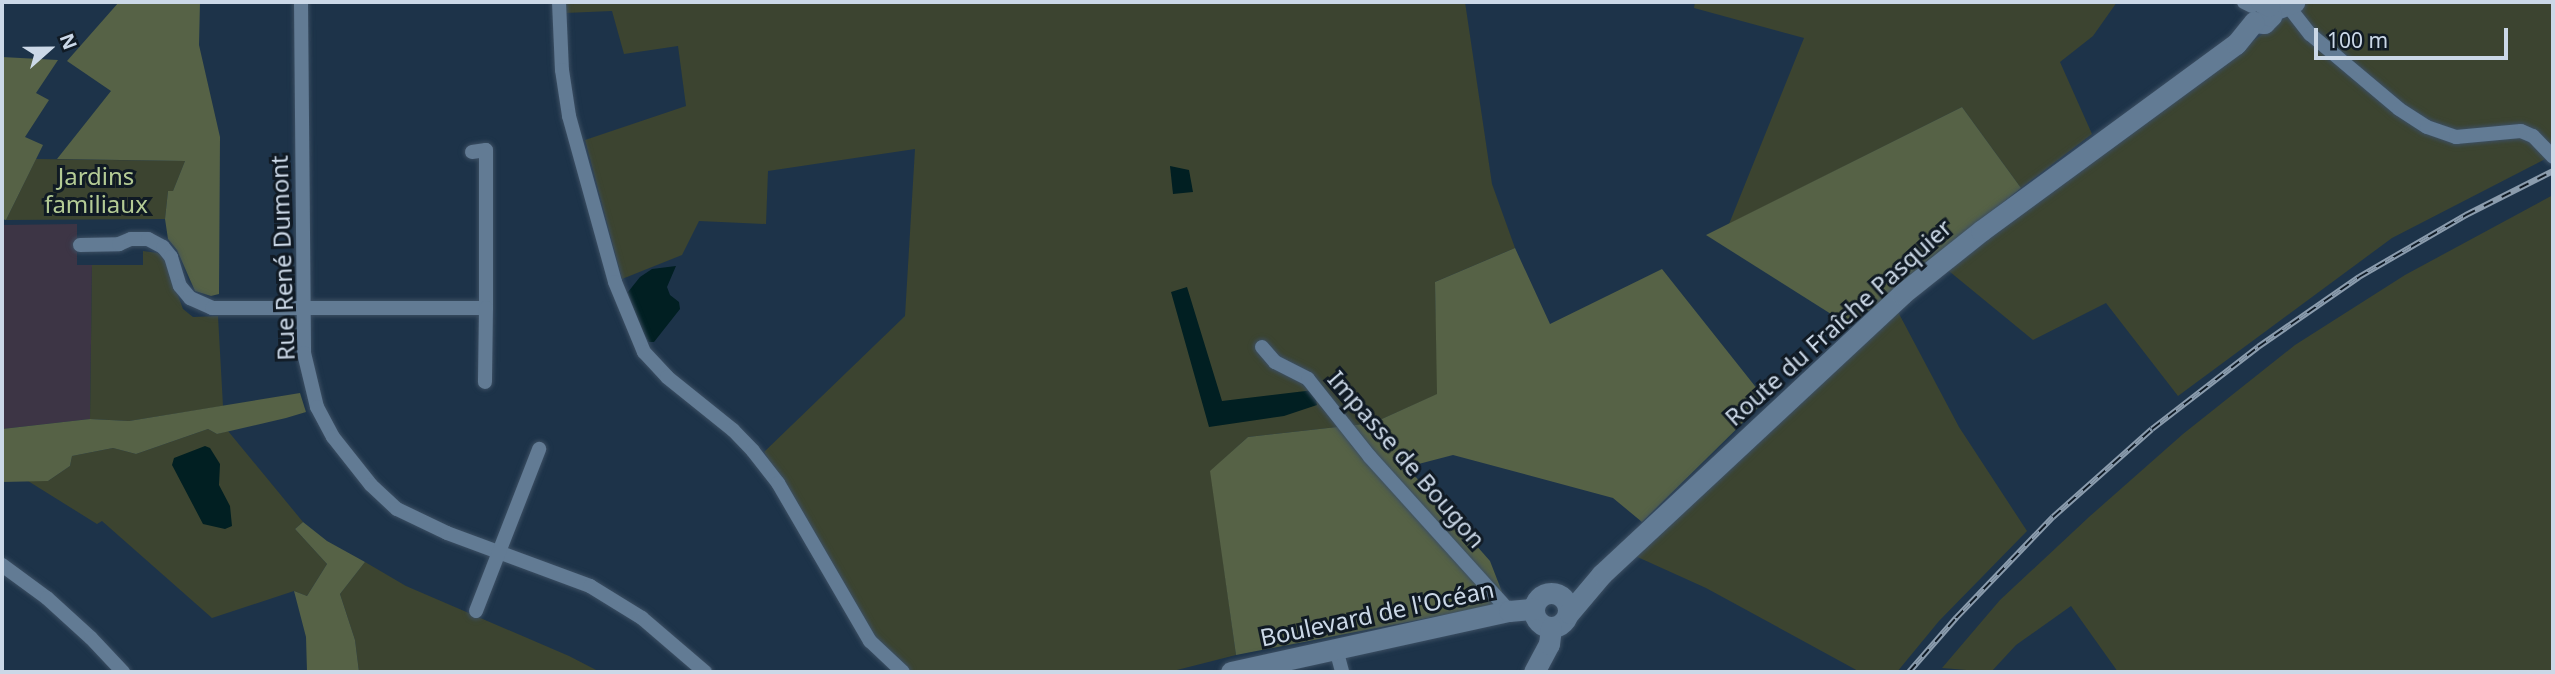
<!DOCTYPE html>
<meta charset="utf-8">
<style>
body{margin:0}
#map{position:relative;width:2555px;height:674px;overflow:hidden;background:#1d3349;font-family:"Noto Sans",sans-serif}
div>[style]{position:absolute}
.education>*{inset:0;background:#3d3545}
.green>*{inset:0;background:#3c4430}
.forest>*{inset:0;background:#566246}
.water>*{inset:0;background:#011f22}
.roads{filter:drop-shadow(0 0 2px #3c4f63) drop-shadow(0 0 2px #3c4f63)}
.street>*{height:14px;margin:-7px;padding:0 7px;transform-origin:7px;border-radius:7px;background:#627b94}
.secondary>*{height:21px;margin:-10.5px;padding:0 10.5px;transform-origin:10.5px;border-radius:10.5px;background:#627b94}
.secondary>.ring{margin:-10.5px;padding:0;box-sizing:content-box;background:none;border:21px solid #627b94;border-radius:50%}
.rail>*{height:6px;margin-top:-3px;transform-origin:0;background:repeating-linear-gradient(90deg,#101a24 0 10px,#8b9cad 0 20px);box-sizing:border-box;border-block:2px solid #8b9cad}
span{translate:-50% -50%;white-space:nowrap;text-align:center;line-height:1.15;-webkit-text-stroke:6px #101a24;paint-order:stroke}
.park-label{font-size:24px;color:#b4cb95}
.street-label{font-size:24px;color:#cbd8e7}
.frame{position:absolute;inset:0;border:4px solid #cbd8e7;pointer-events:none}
.north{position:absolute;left:14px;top:14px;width:70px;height:70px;-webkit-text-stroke:5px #101a24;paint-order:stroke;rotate:69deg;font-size:19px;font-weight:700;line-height:28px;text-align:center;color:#cbd8e7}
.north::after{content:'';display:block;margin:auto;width:24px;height:32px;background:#cbd8e7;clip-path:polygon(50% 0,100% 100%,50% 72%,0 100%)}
.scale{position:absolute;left:2314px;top:28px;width:194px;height:32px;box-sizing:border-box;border:4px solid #cbd8e7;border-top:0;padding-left:9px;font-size:21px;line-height:24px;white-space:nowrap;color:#cbd8e7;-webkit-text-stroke:5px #101a24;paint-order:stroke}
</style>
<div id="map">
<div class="education">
<i style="clip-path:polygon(77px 224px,77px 265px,92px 265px,90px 419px,2px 429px,2px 225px)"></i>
</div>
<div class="green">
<i style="clip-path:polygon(565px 2px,1465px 2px,1492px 184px,1515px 248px,1435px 282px,1438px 394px,1373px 423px,1248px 437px,1211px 471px,1236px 655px,1169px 672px,912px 672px,869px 631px,764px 452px,905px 316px,915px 149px,768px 171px,766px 224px,699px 221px,682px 255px,622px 279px,585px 140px,686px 106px,678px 46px,624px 54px,612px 11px,565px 13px)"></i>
<i style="clip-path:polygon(1695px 2px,2117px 2px,2093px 36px,2060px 62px,2092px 134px,2021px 188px,1962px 107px,1729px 224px,1804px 38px,1694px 8px)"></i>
<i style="clip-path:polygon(2306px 2px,2553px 2px,2553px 155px,2392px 238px,2178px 396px,2106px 303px,2033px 340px,1944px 267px)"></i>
<i style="clip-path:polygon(36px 159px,185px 161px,173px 191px,168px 191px,165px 219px,6px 220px)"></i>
<i style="clip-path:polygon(2553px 195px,2553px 672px,2118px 672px,2071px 606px,2016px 645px,1991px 672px,1942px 668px,2000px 600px,2089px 517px,2183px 434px,2295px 345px,2405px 275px)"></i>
<i style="clip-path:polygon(143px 251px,158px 253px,165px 260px,183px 309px,193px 317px,218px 316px,223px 406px,129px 421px,90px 419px,92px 265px,143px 265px)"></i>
<i style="clip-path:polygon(1897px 310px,1959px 427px,2027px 531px,1939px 621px,1897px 672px,1860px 672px,1706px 588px,1633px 555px)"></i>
<i style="clip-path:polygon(208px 429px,217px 434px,228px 431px,303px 522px,295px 529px,327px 564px,307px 596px,294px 591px,212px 618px,102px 521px,97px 524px,28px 481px,48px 481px,70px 466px,72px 456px,113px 448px,136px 454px)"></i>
<i style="clip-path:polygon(365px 562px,406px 586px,569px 656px,600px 672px,359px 672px,355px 640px,340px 594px)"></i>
</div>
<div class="forest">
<i style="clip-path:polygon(119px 2px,200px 2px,199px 45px,220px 137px,219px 294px,211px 296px,195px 291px,177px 250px,168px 239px,165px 219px,168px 191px,173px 191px,185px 161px,57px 159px,111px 91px,67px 61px)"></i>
<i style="clip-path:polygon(2px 57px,58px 60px,36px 93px,49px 100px,25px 137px,43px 145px,6px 220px,2px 219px)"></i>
<i style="clip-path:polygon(1962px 107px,2021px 188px,1850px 326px,1706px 235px)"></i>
<i style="clip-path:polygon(1515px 248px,1550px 324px,1662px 269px,1766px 400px,1642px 522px,1613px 498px,1453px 455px,1407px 467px,1490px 561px,1502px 592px,1496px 605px,1236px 655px,1210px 471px,1248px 437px,1373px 423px,1437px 394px,1435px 282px)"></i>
<i style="clip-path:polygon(300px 393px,306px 412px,286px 418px,217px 434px,208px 429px,136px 454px,113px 448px,72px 456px,70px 466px,48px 481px,2px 482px,2px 429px,90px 419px,129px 421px)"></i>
<i style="clip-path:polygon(303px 522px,327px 541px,365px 562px,340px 594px,355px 640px,359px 672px,307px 672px,306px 637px,294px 591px,307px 596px,327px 564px,295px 529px)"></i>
</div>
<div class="water">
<i style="clip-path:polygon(1170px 166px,1189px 170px,1193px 192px,1173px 194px)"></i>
<i style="clip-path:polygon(676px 266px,667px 287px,670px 295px,679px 302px,680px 309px,654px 342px,649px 342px,640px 327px,628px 292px,640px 277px,652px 269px)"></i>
<i style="clip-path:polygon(1187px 287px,1222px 401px,1314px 390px,1317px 405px,1284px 416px,1209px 427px,1171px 292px)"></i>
<i style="clip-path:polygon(205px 446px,210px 448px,220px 464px,219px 485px,230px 506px,232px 526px,225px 529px,203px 524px,172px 465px,174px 458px)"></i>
</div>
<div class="roads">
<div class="street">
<i style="left:301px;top:2px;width:351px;rotate:89.5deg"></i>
<i style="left:304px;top:353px;width:56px;rotate:76.5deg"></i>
<i style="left:317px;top:407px;width:34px;rotate:62deg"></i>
<i style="left:333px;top:437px;width:61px;rotate:51.6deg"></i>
<i style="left:371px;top:485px;width:35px;rotate:43deg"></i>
<i style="left:397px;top:509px;width:55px;rotate:25.6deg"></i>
<i style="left:447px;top:533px;width:153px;rotate:20.3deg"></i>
<i style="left:590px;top:586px;width:61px;rotate:31.6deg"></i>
<i style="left:642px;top:618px;width:83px;rotate:40.6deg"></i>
<i style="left:559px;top:2px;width:68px;rotate:87.5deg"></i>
<i style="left:562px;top:70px;width:47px;rotate:81.3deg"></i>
<i style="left:569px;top:116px;width:172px;rotate:74.5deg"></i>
<i style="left:615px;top:282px;width:76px;rotate:67.5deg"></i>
<i style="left:644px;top:352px;width:34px;rotate:47deg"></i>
<i style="left:667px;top:377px;width:85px;rotate:38.8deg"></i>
<i style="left:733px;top:430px;width:29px;rotate:46deg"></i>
<i style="left:753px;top:451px;width:41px;rotate:52deg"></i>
<i style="left:778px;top:483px;width:183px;rotate:59.8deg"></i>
<i style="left:870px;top:641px;width:45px;rotate:43.2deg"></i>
<i style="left:2244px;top:2px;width:9px;rotate:27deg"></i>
<i style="left:2288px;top:6px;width:36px;rotate:52deg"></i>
<i style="left:2310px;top:34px;width:116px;rotate:40.1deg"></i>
<i style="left:2399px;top:109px;width:33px;rotate:33deg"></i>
<i style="left:2427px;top:127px;width:31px;rotate:19deg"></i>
<i style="left:2456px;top:137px;width:65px;rotate:-5.3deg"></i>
<i style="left:2521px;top:131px;width:13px;rotate:23deg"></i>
<i style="left:2533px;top:136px;width:29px;rotate:46deg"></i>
<i style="left:472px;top:152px;width:14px;rotate:-8deg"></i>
<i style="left:486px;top:150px;width:158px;rotate:90deg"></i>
<i style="left:80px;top:245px;width:39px;rotate:-1deg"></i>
<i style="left:119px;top:244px;width:13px;rotate:-23deg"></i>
<i style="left:131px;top:239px;width:17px"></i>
<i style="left:148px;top:239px;width:17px;rotate:28deg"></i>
<i style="left:163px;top:247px;width:13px;rotate:51deg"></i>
<i style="left:171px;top:257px;width:30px;rotate:73deg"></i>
<i style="left:180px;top:286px;width:16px;rotate:50deg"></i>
<i style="left:190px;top:298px;width:24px;rotate:24deg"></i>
<i style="left:212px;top:308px;width:274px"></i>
<i style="left:486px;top:308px;width:74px;rotate:90.8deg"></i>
<i style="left:1262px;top:347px;width:20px;rotate:49deg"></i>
<i style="left:1275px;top:362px;width:37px;rotate:27deg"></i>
<i style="left:1308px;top:379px;width:100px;rotate:51.5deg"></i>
<i style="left:1370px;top:457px;width:207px;rotate:47.9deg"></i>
<i style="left:2px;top:565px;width:56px;rotate:36.3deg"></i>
<i style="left:47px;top:598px;width:59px;rotate:42.3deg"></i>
<i style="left:91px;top:638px;width:47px;rotate:46.7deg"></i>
<i style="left:476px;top:611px;width:174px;rotate:-68.7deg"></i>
<i style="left:1336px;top:649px;width:24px;rotate:75deg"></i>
</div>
<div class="secondary">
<i style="left:2271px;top:11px;width:25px;rotate:-21deg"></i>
<i style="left:2254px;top:22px;width:10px;rotate:6deg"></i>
<i style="left:2264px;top:23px;width:10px;rotate:-45deg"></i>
<i style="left:2271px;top:16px;width:10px;rotate:-101deg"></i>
<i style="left:2269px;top:6px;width:9px;rotate:-153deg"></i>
<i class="ring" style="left:1534px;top:593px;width:13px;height:13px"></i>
<i style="left:1569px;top:613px;width:51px;rotate:-49.8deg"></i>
<i style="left:1602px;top:574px;width:410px;rotate:-43deg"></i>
<i style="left:1902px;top:294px;width:101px;rotate:-38.6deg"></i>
<i style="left:1981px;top:231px;width:316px;rotate:-36.3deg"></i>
<i style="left:2236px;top:44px;width:28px;rotate:-51deg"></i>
<i style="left:1231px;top:672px;width:285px;rotate:-12.4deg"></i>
<i style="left:1509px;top:611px;width:25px;rotate:-5deg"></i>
<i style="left:1534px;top:672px;width:32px;rotate:-62deg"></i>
<i style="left:1549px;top:644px;width:16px;rotate:-83deg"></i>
</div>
</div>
<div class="rail">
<i style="left:1909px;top:672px;width:72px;rotate:-49deg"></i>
<i style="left:1956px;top:618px;width:140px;rotate:-46.2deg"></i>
<i style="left:2053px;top:517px;width:132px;rotate:-41.6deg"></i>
<i style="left:2152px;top:429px;width:134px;rotate:-37.7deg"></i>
<i style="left:2258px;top:347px;width:123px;rotate:-34.7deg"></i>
<i style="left:2359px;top:277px;width:124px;rotate:-30.1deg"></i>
<i style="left:2466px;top:215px;width:97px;rotate:-26.8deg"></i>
</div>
<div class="park-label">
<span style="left:96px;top:190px">Jardins<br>familiaux</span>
</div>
<div class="street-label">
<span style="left:282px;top:258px;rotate:-92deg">Rue René Dumont</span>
<span style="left:1838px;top:322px;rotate:-42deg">Route du Fraîche Pasquier</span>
<span style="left:1407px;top:459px;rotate:49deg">Impasse de Bougon</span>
<span style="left:1377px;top:613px;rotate:-12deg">Boulevard de l'Océan</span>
</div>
<div class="frame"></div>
<div class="north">N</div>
<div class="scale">100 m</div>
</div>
